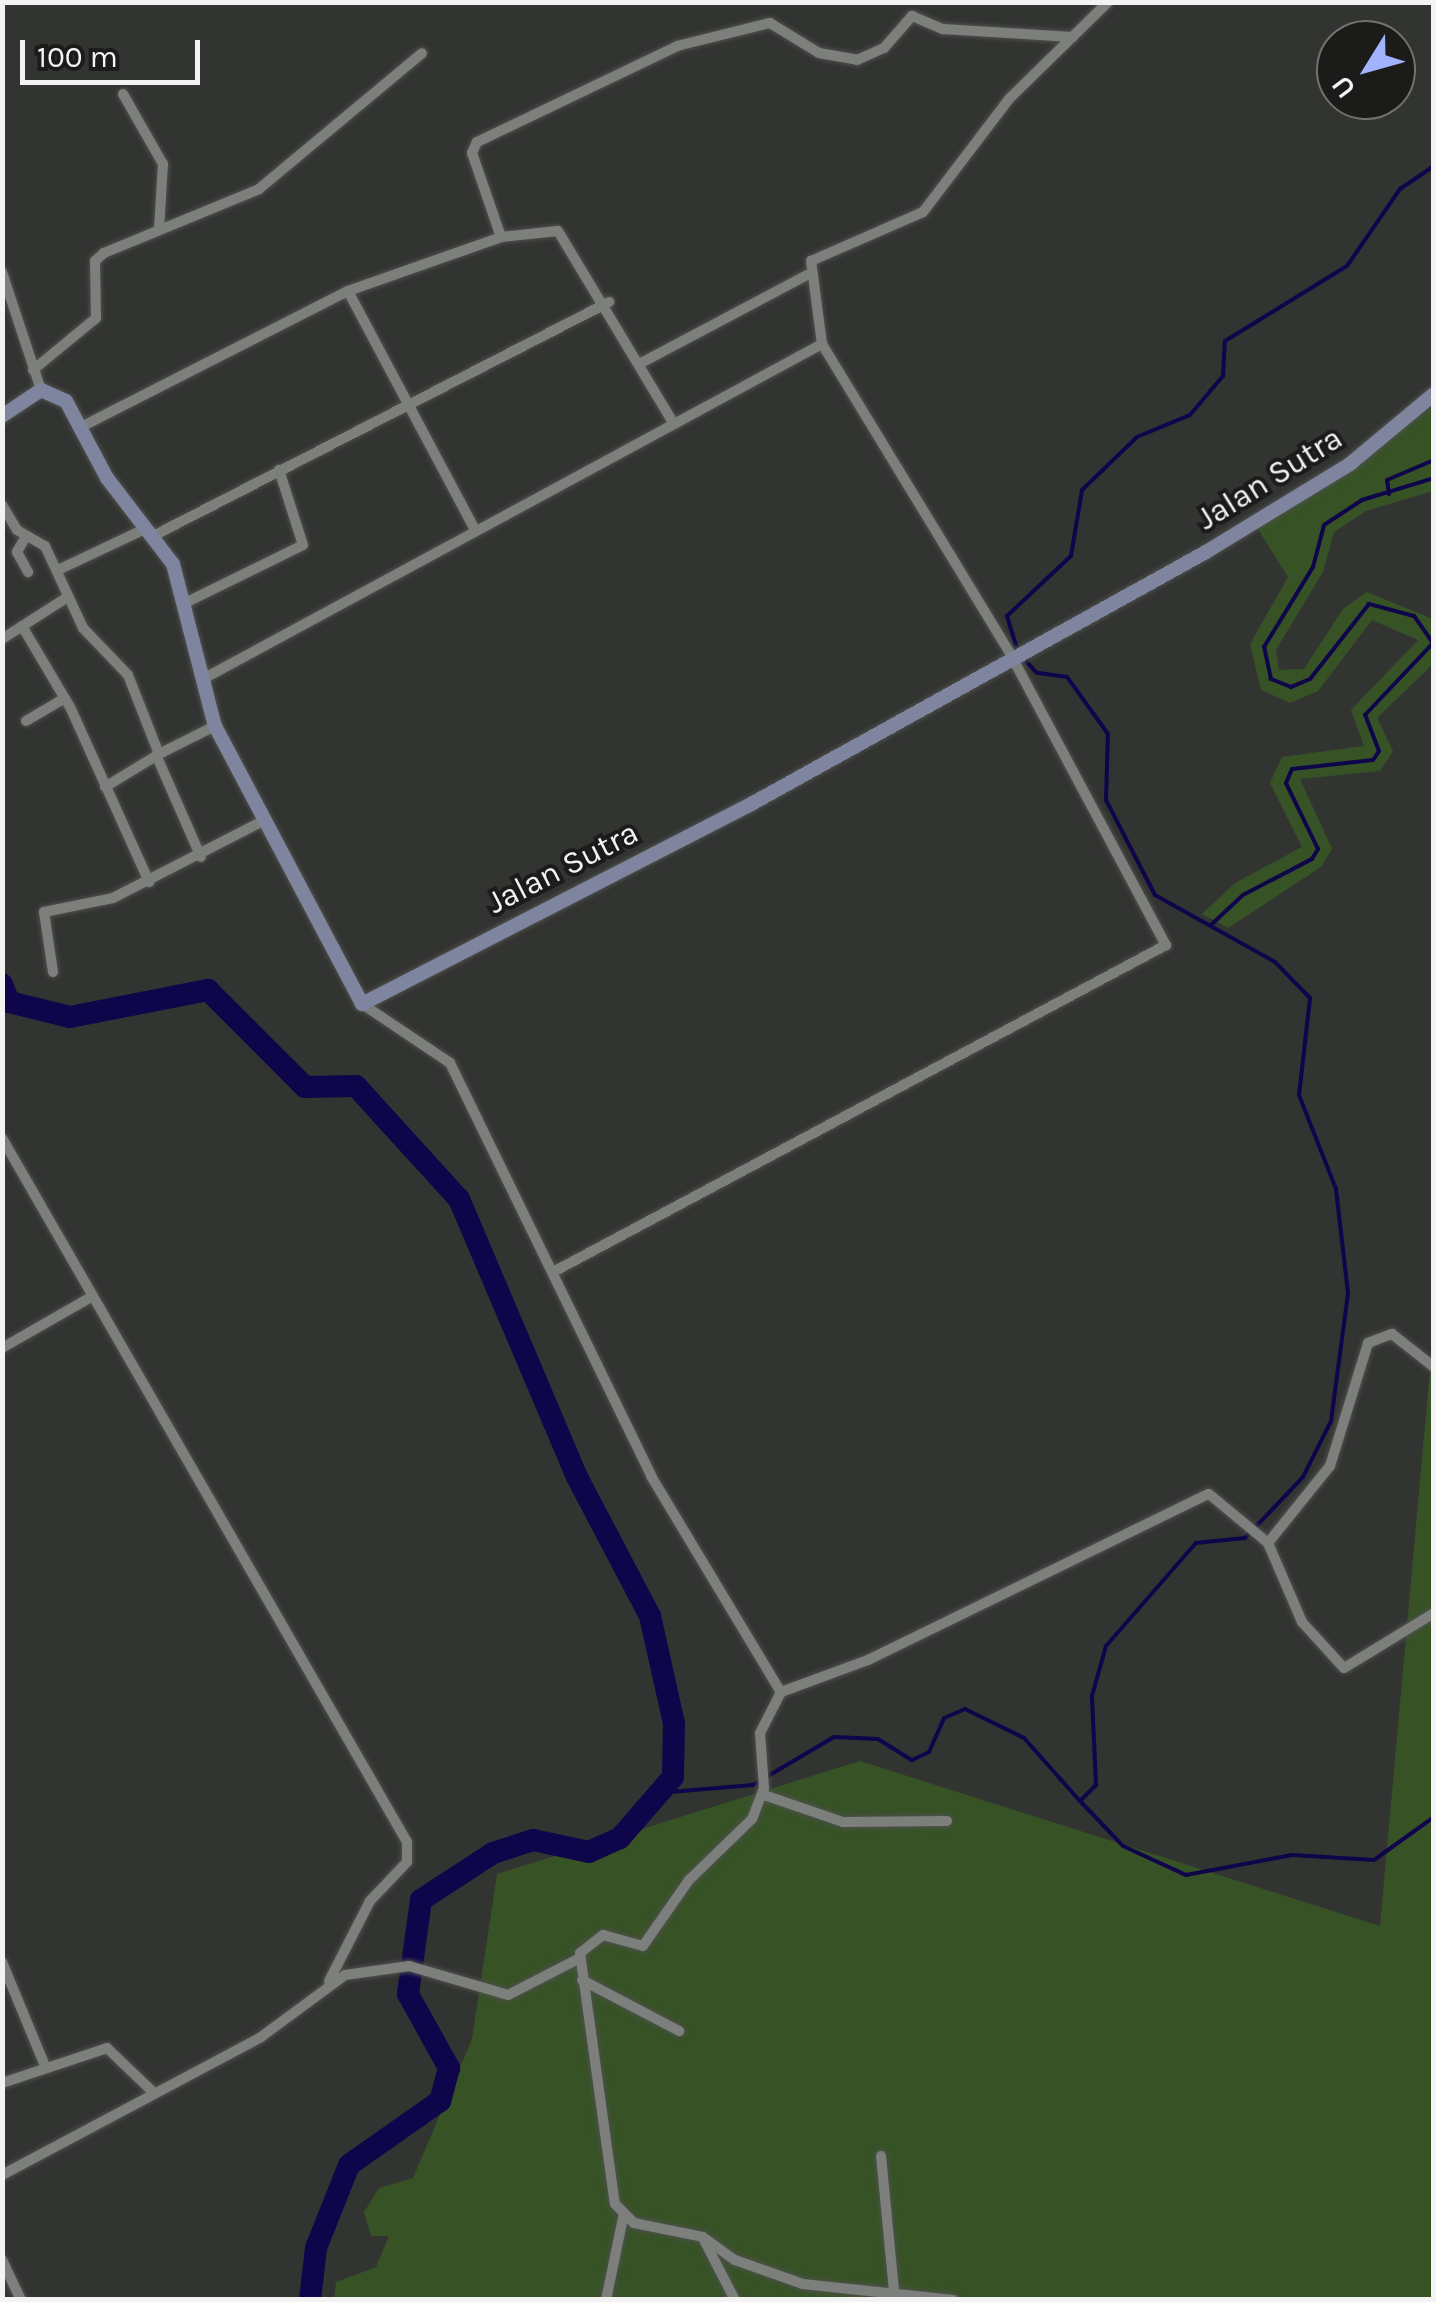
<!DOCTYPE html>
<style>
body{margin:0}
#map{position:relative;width:1436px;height:2302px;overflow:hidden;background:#323432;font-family:Karla,sans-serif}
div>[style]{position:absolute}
.green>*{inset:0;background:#375326}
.stream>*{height:4px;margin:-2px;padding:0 2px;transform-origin:2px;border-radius:2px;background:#0e054a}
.river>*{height:22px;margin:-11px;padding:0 11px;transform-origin:11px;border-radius:11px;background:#0e054a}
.roads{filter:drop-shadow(0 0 2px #4e504d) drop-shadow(0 0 2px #4e504d)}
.street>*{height:10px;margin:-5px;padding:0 5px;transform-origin:5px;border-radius:5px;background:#7d7f7c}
.secondary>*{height:14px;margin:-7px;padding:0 7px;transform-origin:7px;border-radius:7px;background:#7f859e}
span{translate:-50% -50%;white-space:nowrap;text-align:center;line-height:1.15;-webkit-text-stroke:8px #1b1b1a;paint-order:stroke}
.street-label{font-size:32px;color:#f2f3f2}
.frame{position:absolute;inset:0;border:5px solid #f2f3f2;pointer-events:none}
.north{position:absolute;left:1316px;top:20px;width:100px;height:100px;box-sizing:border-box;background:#1b1b1a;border:2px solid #717170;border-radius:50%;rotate:233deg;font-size:28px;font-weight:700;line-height:40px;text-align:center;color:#f2f3f2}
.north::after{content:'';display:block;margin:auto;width:35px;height:45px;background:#a3b2fd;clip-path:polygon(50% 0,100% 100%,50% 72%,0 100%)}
.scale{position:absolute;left:20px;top:40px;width:180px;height:45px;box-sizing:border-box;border:5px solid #f2f3f2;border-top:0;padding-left:12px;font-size:30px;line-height:35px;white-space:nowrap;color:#f2f3f2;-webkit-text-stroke:8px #1b1b1a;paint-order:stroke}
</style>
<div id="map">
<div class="green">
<i style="clip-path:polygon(1433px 400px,1433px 491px,1366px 511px,1334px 532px,1323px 572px,1276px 650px,1279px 670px,1304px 669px,1343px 609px,1367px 592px,1433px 619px,1433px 664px,1377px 718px,1393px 751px,1380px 771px,1300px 779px,1332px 849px,1321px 867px,1228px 928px,1202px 914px,1235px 883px,1302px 847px,1270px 783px,1282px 757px,1364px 746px,1351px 710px,1418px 640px,1372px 620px,1318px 691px,1290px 703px,1261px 690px,1250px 644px,1288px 577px,1257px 528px)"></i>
<i style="clip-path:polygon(1433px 1336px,1433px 2299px,334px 2300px,336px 2282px,376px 2267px,389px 2236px,371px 2236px,364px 2212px,379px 2188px,413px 2178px,472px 2039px,497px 1874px,860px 1761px,1380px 1926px)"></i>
</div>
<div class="stream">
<i style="left:1389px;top:494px;width:14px;rotate:-98deg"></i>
<i style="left:1387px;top:480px;width:51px;rotate:-23.1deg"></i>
<i style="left:1018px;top:652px;width:38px;rotate:-107deg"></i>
<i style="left:1007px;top:616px;width:88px;rotate:-43.2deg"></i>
<i style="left:1071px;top:556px;width:67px;rotate:-80.5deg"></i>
<i style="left:1082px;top:490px;width:76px;rotate:-43.9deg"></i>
<i style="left:1137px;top:437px;width:57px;rotate:-22.5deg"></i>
<i style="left:1190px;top:415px;width:51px;rotate:-49.8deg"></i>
<i style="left:1223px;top:376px;width:35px;rotate:-87deg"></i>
<i style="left:1225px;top:341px;width:143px;rotate:-31.6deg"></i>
<i style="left:1347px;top:266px;width:93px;rotate:-55.5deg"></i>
<i style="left:1400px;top:189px;width:41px;rotate:-34.1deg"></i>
<i style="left:1212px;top:924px;width:42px;rotate:-43.1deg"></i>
<i style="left:1243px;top:895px;width:78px;rotate:-27.6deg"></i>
<i style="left:1312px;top:859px;width:12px;rotate:-59deg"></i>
<i style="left:1318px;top:849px;width:73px;rotate:-115.9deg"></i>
<i style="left:1286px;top:783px;width:15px;rotate:-67deg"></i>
<i style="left:1292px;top:769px;width:81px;rotate:-6.3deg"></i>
<i style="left:1373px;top:760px;width:11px;rotate:-56deg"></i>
<i style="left:1379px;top:751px;width:39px;rotate:-111deg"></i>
<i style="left:1365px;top:715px;width:99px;rotate:-46.6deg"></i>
<i style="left:1433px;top:643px;width:33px;rotate:-125deg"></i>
<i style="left:1414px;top:616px;width:47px;rotate:-165.1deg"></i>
<i style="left:1369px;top:604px;width:95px;rotate:128.2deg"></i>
<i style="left:1310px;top:679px;width:21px;rotate:157deg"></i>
<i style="left:1291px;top:687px;width:22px;rotate:-158deg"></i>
<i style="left:1271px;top:679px;width:33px;rotate:-102deg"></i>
<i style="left:1264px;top:647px;width:94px;rotate:-58.5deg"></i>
<i style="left:1313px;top:567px;width:43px;rotate:-75.3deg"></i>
<i style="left:1324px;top:525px;width:45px;rotate:-33.3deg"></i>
<i style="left:1362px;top:500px;width:75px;rotate:-17deg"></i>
<i style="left:659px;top:1793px;width:94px;rotate:-4.9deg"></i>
<i style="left:753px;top:1785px;width:94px;rotate:-30.7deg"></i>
<i style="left:834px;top:1737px;width:44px;rotate:2.6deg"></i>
<i style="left:878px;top:1739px;width:40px;rotate:32deg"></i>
<i style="left:912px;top:1760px;width:19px;rotate:-25deg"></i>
<i style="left:929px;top:1752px;width:37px;rotate:-66deg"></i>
<i style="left:944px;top:1718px;width:23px;rotate:-23deg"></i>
<i style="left:965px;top:1709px;width:66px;rotate:26.2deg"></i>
<i style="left:1024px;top:1738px;width:84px;rotate:48.4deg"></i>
<i style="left:1080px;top:1801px;width:23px;rotate:-45deg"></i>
<i style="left:1096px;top:1785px;width:89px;rotate:-92.6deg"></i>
<i style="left:1092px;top:1696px;width:52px;rotate:-74.4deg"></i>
<i style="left:1106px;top:1646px;width:137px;rotate:-48.9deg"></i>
<i style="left:1196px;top:1543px;width:49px;rotate:-5.8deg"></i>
<i style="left:1245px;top:1538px;width:84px;rotate:-46.4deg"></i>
<i style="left:1303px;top:1477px;width:63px;rotate:-63.4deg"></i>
<i style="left:1331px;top:1421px;width:129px;rotate:-82.4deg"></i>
<i style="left:1348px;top:1293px;width:105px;rotate:-96.6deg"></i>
<i style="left:1336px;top:1189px;width:101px;rotate:-111.5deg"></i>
<i style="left:1299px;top:1095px;width:98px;rotate:-83.5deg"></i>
<i style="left:1310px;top:998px;width:50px;rotate:-134.2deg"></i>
<i style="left:1275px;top:962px;width:137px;rotate:-150.8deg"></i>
<i style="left:1155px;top:895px;width:107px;rotate:-117.3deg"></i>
<i style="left:1106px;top:800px;width:66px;rotate:-88.3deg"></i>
<i style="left:1108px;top:734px;width:70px;rotate:-125.7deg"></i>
<i style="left:1067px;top:677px;width:30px;rotate:-172deg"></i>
<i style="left:1037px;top:673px;width:19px;rotate:-133deg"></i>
<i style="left:1081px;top:1802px;width:61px;rotate:46.3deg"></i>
<i style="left:1123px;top:1846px;width:69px;rotate:24.7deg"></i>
<i style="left:1186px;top:1875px;width:108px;rotate:-10.7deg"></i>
<i style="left:1292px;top:1855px;width:82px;rotate:3.5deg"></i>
<i style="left:1374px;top:1860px;width:74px;rotate:-35.6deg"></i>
</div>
<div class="river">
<i style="left:2px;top:984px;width:19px;rotate:69deg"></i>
<i style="left:9px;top:1002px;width:63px;rotate:13.8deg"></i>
<i style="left:70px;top:1017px;width:141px;rotate:-11.1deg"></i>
<i style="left:208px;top:990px;width:137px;rotate:45deg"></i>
<i style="left:305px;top:1087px;width:51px;rotate:-1.1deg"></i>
<i style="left:356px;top:1086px;width:153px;rotate:47.7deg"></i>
<i style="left:459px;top:1199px;width:302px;rotate:67deg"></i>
<i style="left:577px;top:1477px;width:157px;rotate:62.3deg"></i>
<i style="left:650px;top:1616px;width:110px;rotate:77.4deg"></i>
<i style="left:674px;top:1723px;width:54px;rotate:91.1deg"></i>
<i style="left:673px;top:1777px;width:81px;rotate:131deg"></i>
<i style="left:620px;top:1838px;width:34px;rotate:156deg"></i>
<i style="left:589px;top:1852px;width:57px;rotate:-167.9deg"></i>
<i style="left:533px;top:1840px;width:42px;rotate:162deg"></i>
<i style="left:493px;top:1853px;width:86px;rotate:146.9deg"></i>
<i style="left:421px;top:1900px;width:95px;rotate:97.9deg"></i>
<i style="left:408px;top:1994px;width:85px;rotate:61deg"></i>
<i style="left:449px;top:2068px;width:34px;rotate:105deg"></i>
<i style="left:440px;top:2101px;width:111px;rotate:144.9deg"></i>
<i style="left:349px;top:2165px;width:89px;rotate:111.7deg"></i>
<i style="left:316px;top:2248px;width:52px;rotate:96.6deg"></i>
</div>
<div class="roads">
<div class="street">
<i style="left:123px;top:94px;width:81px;rotate:60.3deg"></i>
<i style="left:163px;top:164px;width:65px;rotate:93.5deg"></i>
<i style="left:501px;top:237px;width:89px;rotate:-109deg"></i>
<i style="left:472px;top:153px;width:12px;rotate:-66deg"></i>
<i style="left:477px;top:142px;width:222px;rotate:-25.6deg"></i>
<i style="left:677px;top:46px;width:96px;rotate:-13.9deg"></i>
<i style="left:770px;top:23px;width:57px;rotate:31.5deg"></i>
<i style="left:819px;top:53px;width:39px;rotate:10deg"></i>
<i style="left:857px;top:60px;width:30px;rotate:-24deg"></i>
<i style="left:884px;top:48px;width:43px;rotate:-48.8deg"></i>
<i style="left:912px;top:16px;width:34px;rotate:23deg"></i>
<i style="left:943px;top:29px;width:130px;rotate:3.5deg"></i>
<i style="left:2px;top:272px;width:124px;rotate:71.7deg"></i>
<i style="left:348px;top:291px;width:271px;rotate:62deg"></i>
<i style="left:822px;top:344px;width:84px;rotate:-97.5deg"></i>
<i style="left:811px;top:261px;width:122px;rotate:-23.6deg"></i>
<i style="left:923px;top:212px;width:143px;rotate:-52.7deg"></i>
<i style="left:1010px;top:98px;width:137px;rotate:-44.4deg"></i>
<i style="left:641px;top:363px;width:188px;rotate:-27.9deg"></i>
<i style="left:33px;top:370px;width:82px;rotate:-39.5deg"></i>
<i style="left:96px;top:318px;width:57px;rotate:-91deg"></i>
<i style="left:95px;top:261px;width:12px;rotate:-42deg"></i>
<i style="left:104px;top:253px;width:168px;rotate:-22.4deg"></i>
<i style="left:259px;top:189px;width:212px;rotate:-39.8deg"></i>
<i style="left:81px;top:427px;width:300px;rotate:-27deg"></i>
<i style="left:348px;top:291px;width:162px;rotate:-19.4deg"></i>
<i style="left:501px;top:237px;width:57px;rotate:-6deg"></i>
<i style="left:558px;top:231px;width:222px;rotate:59deg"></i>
<i style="left:2px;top:505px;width:29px;rotate:59deg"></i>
<i style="left:17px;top:530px;width:32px;rotate:30deg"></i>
<i style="left:45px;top:546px;width:90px;rotate:65.1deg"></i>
<i style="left:83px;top:628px;width:65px;rotate:46.2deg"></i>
<i style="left:128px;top:675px;width:85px;rotate:68.6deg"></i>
<i style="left:159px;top:754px;width:63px;rotate:-26.6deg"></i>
<i style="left:153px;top:536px;width:513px;rotate:-27.16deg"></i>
<i style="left:25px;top:538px;width:16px;rotate:120deg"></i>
<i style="left:17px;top:552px;width:23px;rotate:61deg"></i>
<i style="left:58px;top:570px;width:98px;rotate:-25.3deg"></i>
<i style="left:185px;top:603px;width:131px;rotate:-26.2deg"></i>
<i style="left:303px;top:545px;width:79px;rotate:-107.7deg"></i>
<i style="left:22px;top:626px;width:96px;rotate:59.4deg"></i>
<i style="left:71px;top:709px;width:190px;rotate:65.7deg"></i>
<i style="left:2px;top:639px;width:78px;rotate:-32.5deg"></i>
<i style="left:203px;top:679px;width:704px;rotate:-28.42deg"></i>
<i style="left:822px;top:344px;width:366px;rotate:58.7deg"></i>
<i style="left:1012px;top:657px;width:327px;rotate:61.9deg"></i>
<i style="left:1166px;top:945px;width:695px;rotate:151.92deg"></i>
<i style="left:26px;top:721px;width:45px;rotate:-30.5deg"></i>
<i style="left:157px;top:757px;width:109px;rotate:66.3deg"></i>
<i style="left:105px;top:787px;width:63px;rotate:-31.4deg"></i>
<i style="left:53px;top:972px;width:61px;rotate:-98.5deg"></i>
<i style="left:44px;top:912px;width:70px;rotate:-11.5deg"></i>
<i style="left:113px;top:898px;width:169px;rotate:-27.2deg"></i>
<i style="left:362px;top:1004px;width:106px;rotate:33.8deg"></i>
<i style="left:450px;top:1063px;width:459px;rotate:64deg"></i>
<i style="left:651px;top:1476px;width:252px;rotate:59deg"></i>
<i style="left:781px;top:1692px;width:46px;rotate:117.1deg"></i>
<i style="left:760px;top:1733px;width:55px;rotate:85.8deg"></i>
<i style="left:764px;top:1788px;width:33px;rotate:111deg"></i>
<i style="left:752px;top:1819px;width:88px;rotate:135.9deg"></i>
<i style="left:689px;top:1880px;width:80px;rotate:124.9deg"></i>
<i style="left:643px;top:1946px;width:41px;rotate:-164.6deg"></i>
<i style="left:603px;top:1935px;width:29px;rotate:142deg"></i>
<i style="left:580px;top:1953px;width:253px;rotate:82.1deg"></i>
<i style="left:615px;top:2204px;width:27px;rotate:45deg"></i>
<i style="left:634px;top:2223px;width:70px;rotate:11.5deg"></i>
<i style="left:703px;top:2237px;width:39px;rotate:36deg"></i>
<i style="left:735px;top:2260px;width:72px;rotate:19.4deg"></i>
<i style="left:803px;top:2284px;width:151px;rotate:6.1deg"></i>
<i style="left:2px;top:1138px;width:812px;rotate:60.09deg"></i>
<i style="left:407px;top:1842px;width:20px;rotate:90deg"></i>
<i style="left:407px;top:1862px;width:54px;rotate:133.5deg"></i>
<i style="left:370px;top:1901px;width:90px;rotate:117.1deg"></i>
<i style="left:2px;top:1348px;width:103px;rotate:-29.8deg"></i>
<i style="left:1268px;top:1543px;width:99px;rotate:-51.2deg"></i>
<i style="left:1330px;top:1466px;width:129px;rotate:-72.8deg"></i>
<i style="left:1368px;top:1343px;width:26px;rotate:-21deg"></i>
<i style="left:1392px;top:1334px;width:53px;rotate:38.2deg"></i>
<i style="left:781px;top:1692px;width:93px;rotate:-20.2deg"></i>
<i style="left:868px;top:1660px;width:379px;rotate:-26deg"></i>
<i style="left:1209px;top:1494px;width:77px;rotate:39.7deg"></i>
<i style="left:1268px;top:1543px;width:86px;rotate:66.7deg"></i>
<i style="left:1302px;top:1622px;width:62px;rotate:47.6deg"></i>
<i style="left:1344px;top:1668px;width:105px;rotate:-31.4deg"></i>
<i style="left:764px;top:1795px;width:83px;rotate:18.9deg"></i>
<i style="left:843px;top:1822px;width:104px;rotate:-0.6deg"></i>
<i style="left:2px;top:1962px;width:113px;rotate:67.5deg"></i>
<i style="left:582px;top:1980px;width:110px;rotate:27.7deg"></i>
<i style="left:2px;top:2083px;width:111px;rotate:-18.4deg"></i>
<i style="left:107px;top:2048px;width:62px;rotate:43.7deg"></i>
<i style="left:881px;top:2156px;width:137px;rotate:84.5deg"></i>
<i style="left:2px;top:2175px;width:293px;rotate:-28deg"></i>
<i style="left:261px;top:2037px;width:104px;rotate:-36.4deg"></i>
<i style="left:345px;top:1975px;width:65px;rotate:-8deg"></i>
<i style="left:409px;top:1966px;width:103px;rotate:16.3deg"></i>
<i style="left:508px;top:1995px;width:81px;rotate:-27.2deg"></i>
<i style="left:703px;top:2238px;width:70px;rotate:62.7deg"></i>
<i style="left:2px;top:2260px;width:44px;rotate:64.6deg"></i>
<i style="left:606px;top:2300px;width:84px;rotate:-78.3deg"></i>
</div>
<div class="secondary">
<i style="left:2px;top:416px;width:47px;rotate:-33.7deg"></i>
<i style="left:41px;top:390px;width:27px;rotate:24deg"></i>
<i style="left:66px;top:401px;width:87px;rotate:62deg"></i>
<i style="left:107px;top:478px;width:108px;rotate:52.5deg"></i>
<i style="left:173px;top:564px;width:167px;rotate:75.5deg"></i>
<i style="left:215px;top:726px;width:314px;rotate:62.1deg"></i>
<i style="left:362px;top:1004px;width:440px;rotate:-27.2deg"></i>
<i style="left:753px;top:803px;width:518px;rotate:-28.99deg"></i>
<i style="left:1206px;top:552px;width:169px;rotate:-31.4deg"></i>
<i style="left:1350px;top:464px;width:109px;rotate:-39.8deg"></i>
</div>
</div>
<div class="street-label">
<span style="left:1270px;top:479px;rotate:-32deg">Jalan Sutra</span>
<span style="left:563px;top:868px;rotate:-27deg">Jalan Sutra</span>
</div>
<div class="frame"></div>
<div class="north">U</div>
<div class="scale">100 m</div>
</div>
